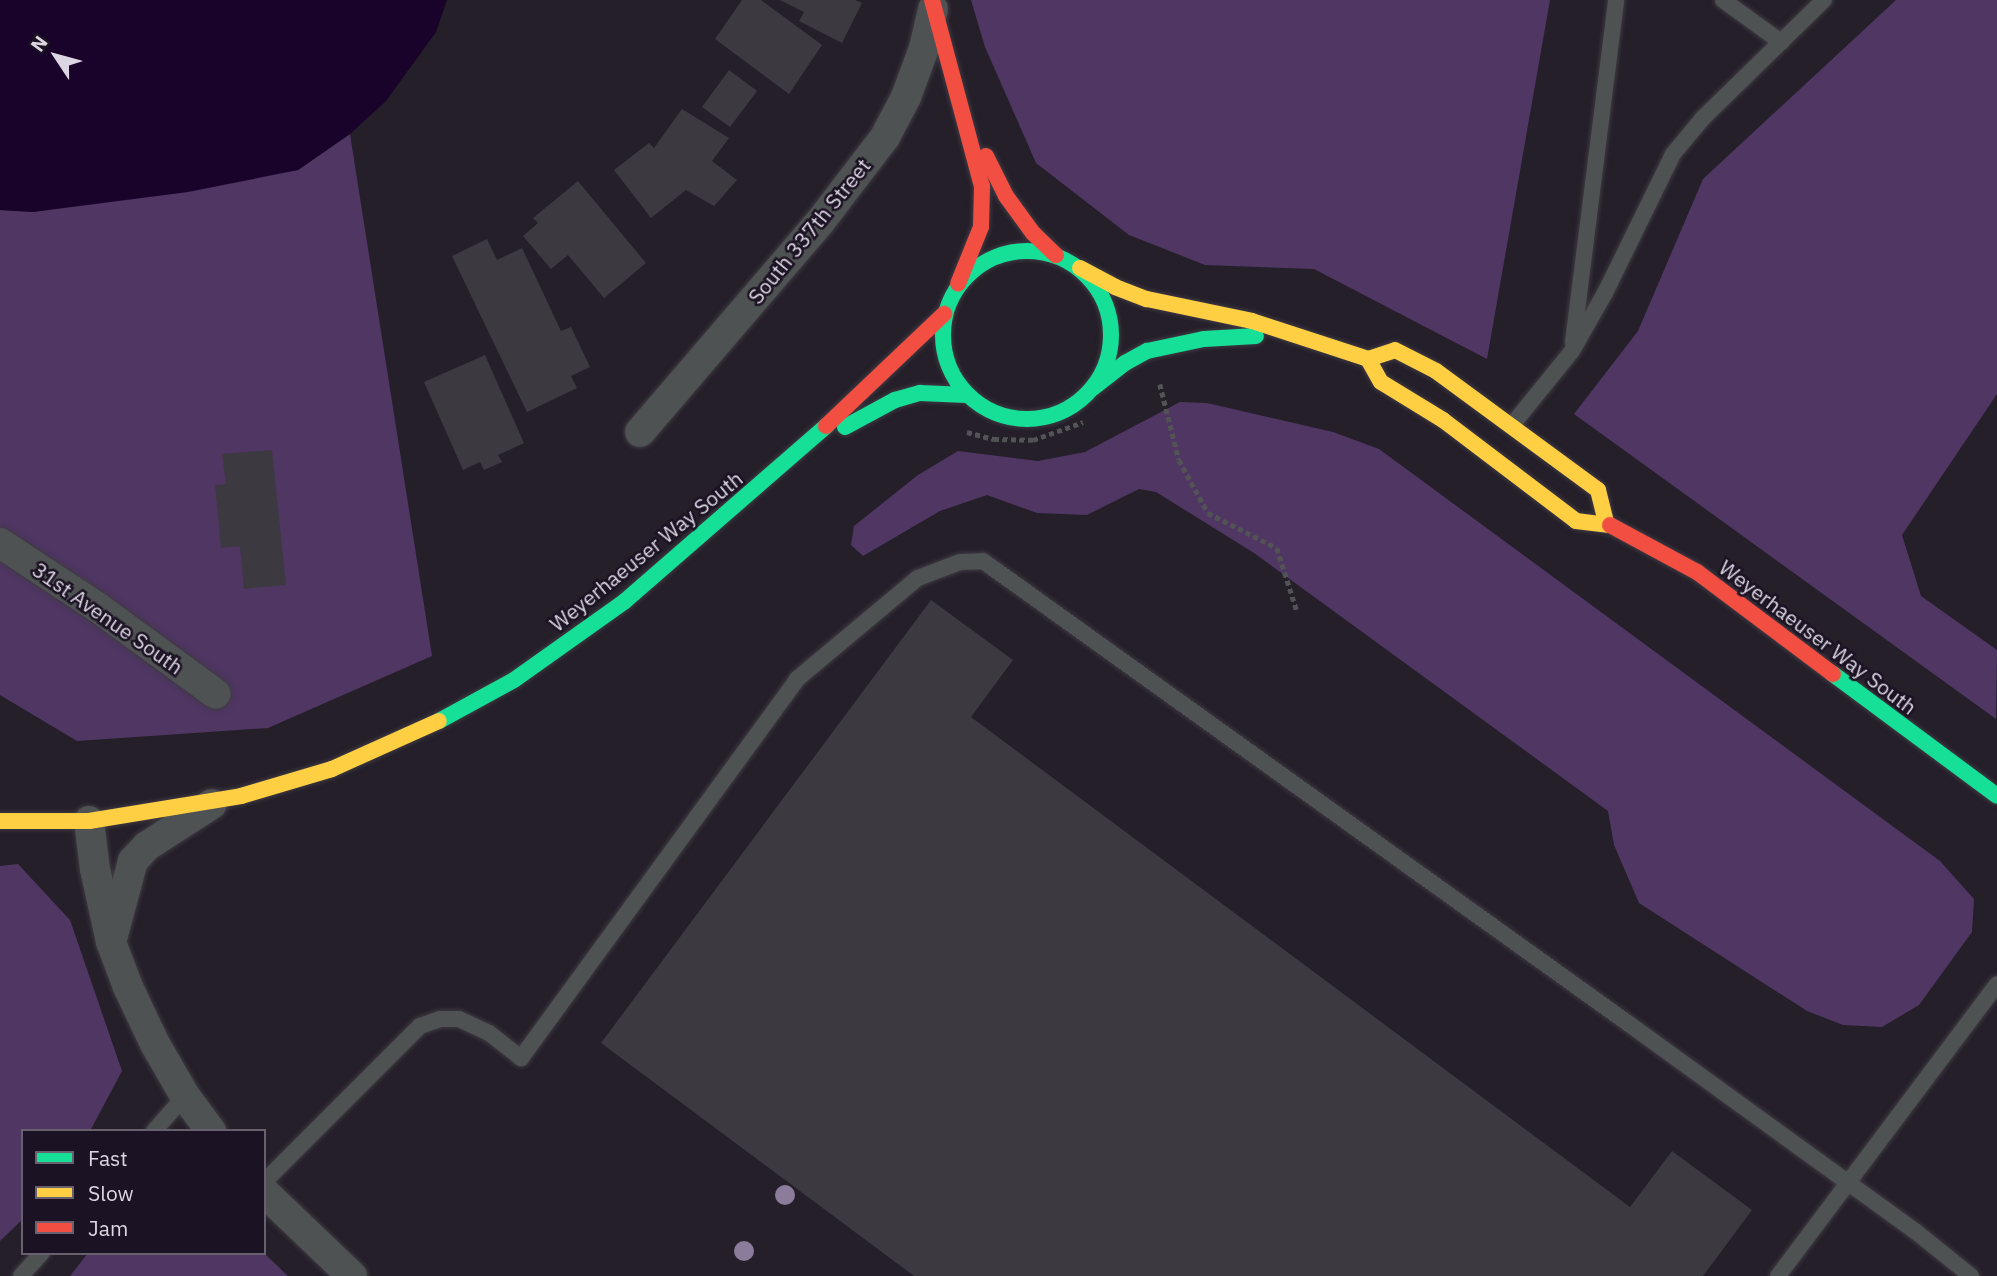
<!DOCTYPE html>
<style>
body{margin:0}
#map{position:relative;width:1997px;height:1276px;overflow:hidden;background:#241f29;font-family:"IBM Plex Sans",sans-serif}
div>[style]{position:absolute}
.green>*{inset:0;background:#4f3663}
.water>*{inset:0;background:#1a032a}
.building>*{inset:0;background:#3d3941}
.path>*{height:4.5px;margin-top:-2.25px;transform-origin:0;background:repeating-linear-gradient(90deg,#525355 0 5px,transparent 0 8.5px)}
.roads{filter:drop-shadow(0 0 2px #3e3942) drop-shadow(0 0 2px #3e3942)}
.lane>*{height:16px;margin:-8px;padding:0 8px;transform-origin:8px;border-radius:8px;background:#4f5252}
.street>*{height:30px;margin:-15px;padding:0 15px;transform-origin:15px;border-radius:15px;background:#4f5252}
.fast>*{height:16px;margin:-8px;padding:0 8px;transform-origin:8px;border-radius:8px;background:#16e098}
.fast>.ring{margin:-8px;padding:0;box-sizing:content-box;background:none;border:16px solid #16e098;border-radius:50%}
.slow>*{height:16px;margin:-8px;padding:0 8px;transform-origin:8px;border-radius:8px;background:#ffcf43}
.jam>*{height:16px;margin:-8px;padding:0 8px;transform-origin:8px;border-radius:8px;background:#f24e42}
.trees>*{width:20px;height:20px;margin:-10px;border-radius:50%;background:#8c7c9b}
span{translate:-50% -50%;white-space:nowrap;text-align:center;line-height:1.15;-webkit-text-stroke:5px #1b1223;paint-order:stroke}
.street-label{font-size:21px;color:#dcd6e2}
.legend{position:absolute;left:21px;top:1129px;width:245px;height:126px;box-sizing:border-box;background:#1b1223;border:2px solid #68606f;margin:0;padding:9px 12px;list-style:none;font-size:21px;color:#dcd6e2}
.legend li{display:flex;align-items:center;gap:14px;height:35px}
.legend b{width:35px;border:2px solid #68606f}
.north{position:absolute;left:21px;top:21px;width:70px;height:70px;-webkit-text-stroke:5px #1b1223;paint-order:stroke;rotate:306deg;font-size:19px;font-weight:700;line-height:28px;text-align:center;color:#dcd6e2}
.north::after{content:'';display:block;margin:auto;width:24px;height:32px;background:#dcd6e2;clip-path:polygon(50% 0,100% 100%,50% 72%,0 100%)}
</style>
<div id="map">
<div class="green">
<i style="clip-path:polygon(971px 0,1550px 0,1487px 359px,1314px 269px,1205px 265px,1129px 235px,1036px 163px,985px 47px)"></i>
<i style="clip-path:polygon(1896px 0,1997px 0,1997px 394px,1902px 535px,1921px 596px,1997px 650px,1996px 719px,1574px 414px,1638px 331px,1703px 179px)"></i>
<i style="clip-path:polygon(350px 134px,432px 656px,268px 728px,77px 741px,0 695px,0 210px,33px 212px,298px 170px)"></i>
<i style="clip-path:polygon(1180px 402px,1207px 403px,1333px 432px,1379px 449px,1940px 861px,1974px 899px,1972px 932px,1919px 1005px,1882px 1027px,1843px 1025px,1807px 1011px,1639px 903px,1614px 845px,1608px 811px,1254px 553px,1156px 492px,1139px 489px,1087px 515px,1037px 513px,987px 495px,940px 511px,863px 556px,851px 545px,854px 526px,918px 475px,958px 451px,1038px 461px,1085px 452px)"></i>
<i style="clip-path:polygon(18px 864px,70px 920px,122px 1071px,90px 1131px,23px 1131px,23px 1219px,0 1241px,0 866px)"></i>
<i style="clip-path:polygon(88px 1253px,264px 1253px,288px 1276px,70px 1276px)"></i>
</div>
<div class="water">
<i style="clip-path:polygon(0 0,447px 0,436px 32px,386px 101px,350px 134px,298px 170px,188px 192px,33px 212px,0 210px)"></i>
</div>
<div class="building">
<i style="clip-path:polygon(742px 0,761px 0,822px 45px,789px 94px,715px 39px)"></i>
<i style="clip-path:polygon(780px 0,855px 0,862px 3px,842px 43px,799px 21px,804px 12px)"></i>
<i style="clip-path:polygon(729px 70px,757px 91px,730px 127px,702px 107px)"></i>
<i style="clip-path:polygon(682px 109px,729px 138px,712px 161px,737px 180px,714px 206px,686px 190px,651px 218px,614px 170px,649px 143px,654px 148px)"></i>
<i style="clip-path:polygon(578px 181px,646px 263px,604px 298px,568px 255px,551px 269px,523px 236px,538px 223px,533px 218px)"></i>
<i style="clip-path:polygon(487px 239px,497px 260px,522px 248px,561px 331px,571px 327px,590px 367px,571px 376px,577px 388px,527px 412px,452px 256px)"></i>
<i style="clip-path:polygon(485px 355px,524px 443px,498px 455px,502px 462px,484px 470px,480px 462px,463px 470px,424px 382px)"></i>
<i style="clip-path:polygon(272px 450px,286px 585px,244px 589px,240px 546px,221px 548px,215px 485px,226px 484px,222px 454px)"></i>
<i style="clip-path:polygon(931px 600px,1013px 660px,971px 717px,1630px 1207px,1672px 1151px,1752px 1210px,1703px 1276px,914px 1276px,601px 1043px)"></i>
</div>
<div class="path">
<i style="left:1160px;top:384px;width:78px;rotate:76deg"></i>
<i style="left:1179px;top:460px;width:60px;rotate:61.3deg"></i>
<i style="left:1208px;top:513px;width:77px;rotate:26.9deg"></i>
<i style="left:1277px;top:548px;width:66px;rotate:72.4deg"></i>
<i style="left:967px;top:432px;width:28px;rotate:15deg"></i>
<i style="left:994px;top:439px;width:39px;rotate:1deg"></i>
<i style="left:1033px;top:440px;width:53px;rotate:-19.8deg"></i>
</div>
<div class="roads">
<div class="lane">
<i style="left:1723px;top:0;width:72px;rotate:35.9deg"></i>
<i style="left:1573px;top:342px;width:345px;rotate:-82.8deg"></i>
<i style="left:1512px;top:425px;width:95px;rotate:-51deg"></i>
<i style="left:1572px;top:351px;width:67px;rotate:-60.4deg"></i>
<i style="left:1605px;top:293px;width:155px;rotate:-63.9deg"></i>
<i style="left:1673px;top:154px;width:47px;rotate:-50.2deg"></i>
<i style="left:1703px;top:118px;width:169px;rotate:-44.3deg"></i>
<i style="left:154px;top:1131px;width:47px;rotate:-48.5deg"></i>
<i style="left:264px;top:1182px;width:221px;rotate:-45deg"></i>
<i style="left:420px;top:1026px;width:21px;rotate:-19deg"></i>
<i style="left:440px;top:1019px;width:19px"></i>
<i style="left:459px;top:1019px;width:33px;rotate:25deg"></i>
<i style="left:489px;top:1033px;width:41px;rotate:38deg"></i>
<i style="left:521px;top:1058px;width:469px;rotate:-53.9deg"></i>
<i style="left:797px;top:679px;width:158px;rotate:-39.9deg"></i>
<i style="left:918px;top:578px;width:45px;rotate:-20.9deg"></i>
<i style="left:960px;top:562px;width:23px;rotate:-2deg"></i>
<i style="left:983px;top:561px;width:795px;rotate:35.63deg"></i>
<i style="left:1629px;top:1024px;width:353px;rotate:35.9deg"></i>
<i style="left:1915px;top:1231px;width:72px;rotate:38.8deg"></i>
<i style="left:21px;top:1276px;width:31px;rotate:-48deg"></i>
<i style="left:1778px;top:1276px;width:365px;rotate:-53.1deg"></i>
</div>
<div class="street">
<i style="left:640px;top:432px;width:277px;rotate:-49.4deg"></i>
<i style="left:820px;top:222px;width:107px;rotate:-52.6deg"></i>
<i style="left:885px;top:137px;width:45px;rotate:-62.3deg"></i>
<i style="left:906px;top:97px;width:52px;rotate:-69.8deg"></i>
<i style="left:924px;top:48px;width:40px;rotate:-77deg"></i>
<i style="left:0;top:543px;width:116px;rotate:33.4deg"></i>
<i style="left:97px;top:607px;width:147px;rotate:36.2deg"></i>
<i style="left:89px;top:821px;width:48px;rotate:82.9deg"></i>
<i style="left:95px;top:869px;width:75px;rotate:77.6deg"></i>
<i style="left:111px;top:942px;width:48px;rotate:69.3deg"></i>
<i style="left:128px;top:987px;width:63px;rotate:64.7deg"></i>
<i style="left:155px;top:1044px;width:60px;rotate:60deg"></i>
<i style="left:185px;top:1096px;width:44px;rotate:53.4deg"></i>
<i style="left:113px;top:935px;width:77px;rotate:-74.9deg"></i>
<i style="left:133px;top:861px;width:21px;rotate:-47deg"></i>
<i style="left:147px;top:846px;width:77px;rotate:-32.9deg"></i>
<i style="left:264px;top:1192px;width:122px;rotate:43.7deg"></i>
</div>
<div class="fast">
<i class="ring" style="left:943px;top:251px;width:152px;height:152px"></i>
<i style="left:1093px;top:388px;width:41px;rotate:-38deg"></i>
<i style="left:1125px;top:363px;width:25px;rotate:-29deg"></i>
<i style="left:1147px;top:351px;width:58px;rotate:-11.9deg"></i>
<i style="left:1204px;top:339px;width:52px;rotate:-3.3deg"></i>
<i style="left:845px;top:427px;width:57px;rotate:-28.4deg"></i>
<i style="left:895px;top:400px;width:26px;rotate:-16deg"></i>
<i style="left:920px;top:393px;width:47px;rotate:2.4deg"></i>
<i style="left:1833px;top:674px;width:204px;rotate:36.6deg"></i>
<i style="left:439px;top:721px;width:85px;rotate:-28.7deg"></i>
<i style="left:514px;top:680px;width:136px;rotate:-35.4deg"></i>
<i style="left:625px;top:601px;width:267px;rotate:-41deg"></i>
</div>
<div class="slow">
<i style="left:1080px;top:268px;width:40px;rotate:28deg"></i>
<i style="left:1115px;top:287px;width:34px;rotate:21deg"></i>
<i style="left:1147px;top:299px;width:107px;rotate:11.8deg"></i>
<i style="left:1252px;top:321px;width:122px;rotate:18.1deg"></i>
<i style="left:1368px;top:359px;width:26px;rotate:61deg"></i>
<i style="left:1381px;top:382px;width:73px;rotate:31.5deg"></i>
<i style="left:1443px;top:420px;width:167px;rotate:37.2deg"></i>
<i style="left:1576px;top:521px;width:34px;rotate:7deg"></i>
<i style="left:1368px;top:359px;width:28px;rotate:-18deg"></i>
<i style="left:1395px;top:350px;width:46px;rotate:27.1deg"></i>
<i style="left:1436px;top:371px;width:201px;rotate:36.3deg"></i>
<i style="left:1598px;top:490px;width:34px;rotate:76deg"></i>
<i style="left:0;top:821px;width:89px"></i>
<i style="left:89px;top:821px;width:154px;rotate:-9.3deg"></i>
<i style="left:241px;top:796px;width:95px;rotate:-16.5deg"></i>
<i style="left:332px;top:769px;width:117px;rotate:-24.2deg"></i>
</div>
<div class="jam">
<i style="left:932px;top:0;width:193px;rotate:75deg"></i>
<i style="left:982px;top:186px;width:41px;rotate:91.4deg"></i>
<i style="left:981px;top:227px;width:61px;rotate:112deg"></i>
<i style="left:986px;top:156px;width:45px;rotate:63.4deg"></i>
<i style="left:1006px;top:196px;width:46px;rotate:53.9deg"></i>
<i style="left:1033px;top:233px;width:32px;rotate:44deg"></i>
<i style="left:826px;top:426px;width:163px;rotate:-43.5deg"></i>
<i style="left:1610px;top:525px;width:99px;rotate:28.4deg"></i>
<i style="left:1697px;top:572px;width:170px;rotate:36.9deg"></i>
</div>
</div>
<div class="trees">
<i style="left:785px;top:1195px"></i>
<i style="left:744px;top:1251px"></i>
</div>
<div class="street-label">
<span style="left:809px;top:231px;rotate:-51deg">South 337th Street</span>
<span style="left:646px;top:551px;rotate:-39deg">Weyerhaeuser Way South</span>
<span style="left:108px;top:618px;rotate:35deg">31st Avenue South</span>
<span style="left:1818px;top:637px;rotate:37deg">Weyerhaeuser Way South</span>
</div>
<ul class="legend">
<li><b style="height:9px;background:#16e098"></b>Fast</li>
<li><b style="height:9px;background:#ffcf43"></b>Slow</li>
<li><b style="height:9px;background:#f24e42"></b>Jam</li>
</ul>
<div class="north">N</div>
</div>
